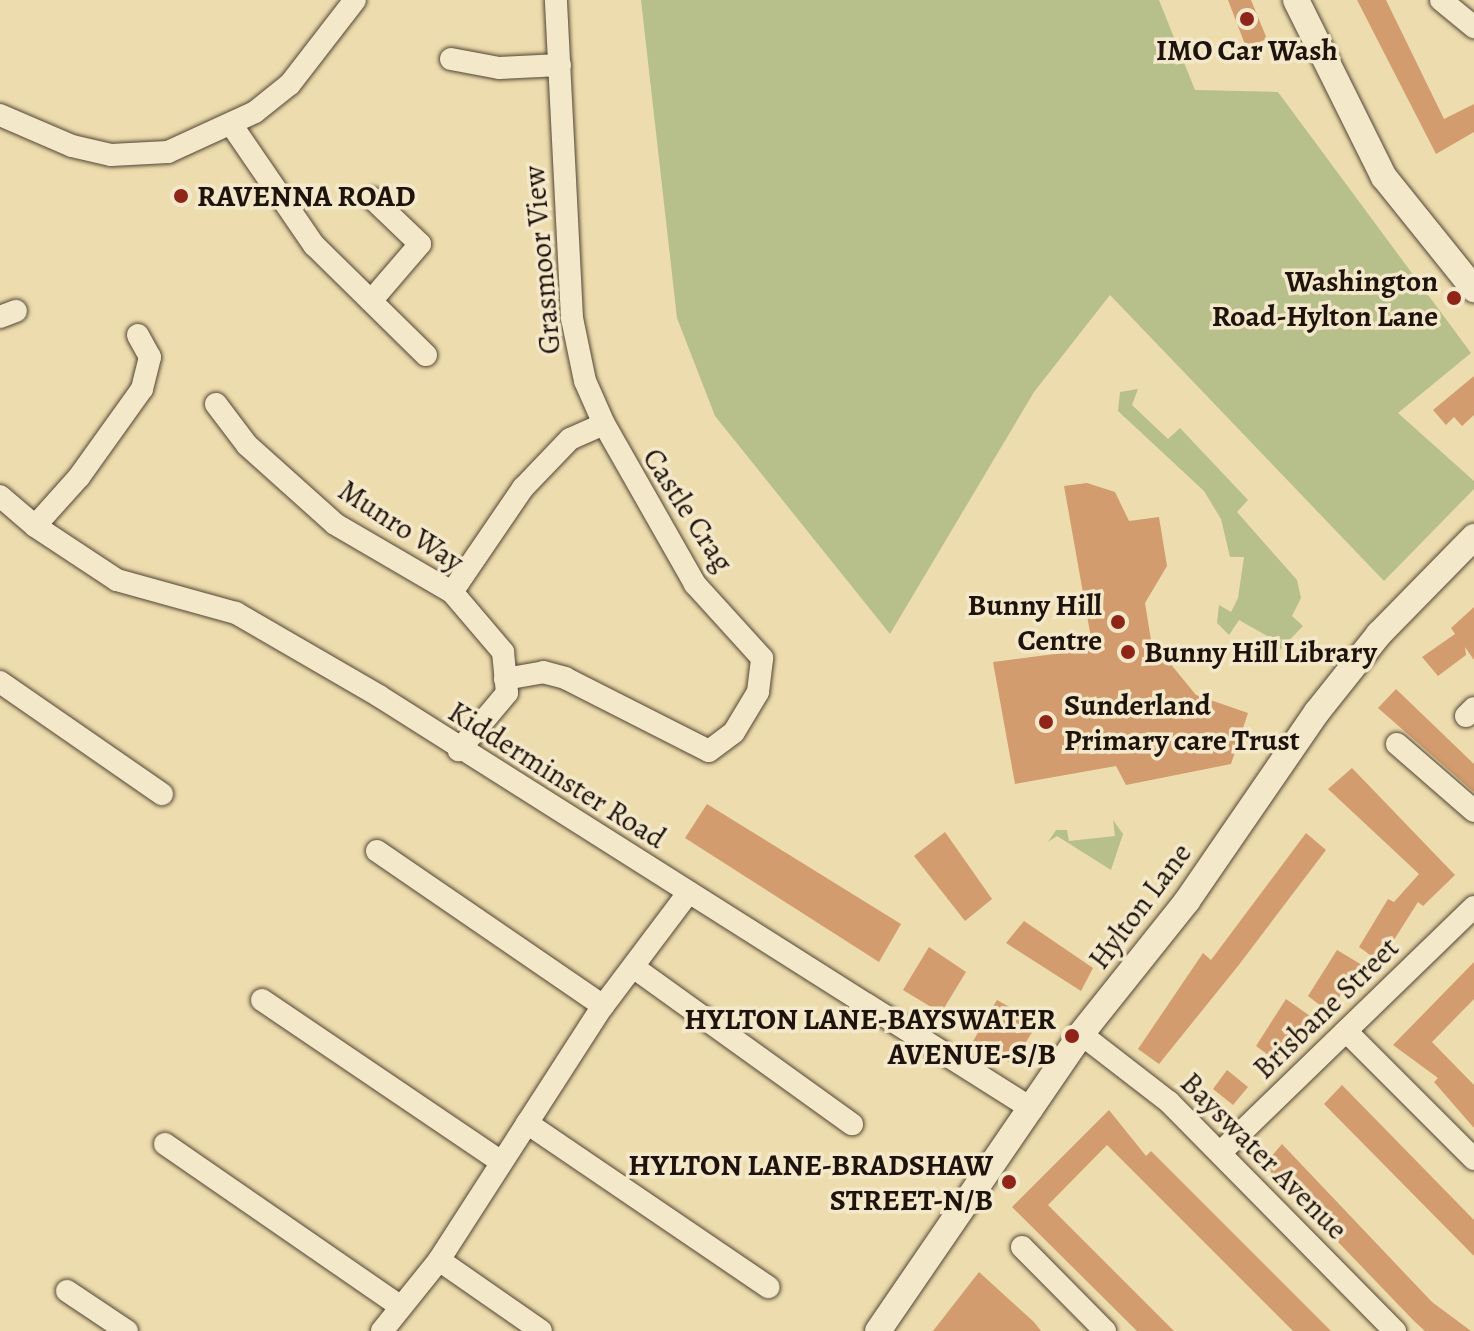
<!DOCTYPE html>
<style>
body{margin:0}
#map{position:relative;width:1474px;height:1331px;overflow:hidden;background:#eddcad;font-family:Alegreya,serif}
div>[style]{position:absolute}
.green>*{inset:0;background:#b7c08b}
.building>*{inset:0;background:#d39c6e}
.roads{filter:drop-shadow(0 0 2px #524535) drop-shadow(0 0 2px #524535)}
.minor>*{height:22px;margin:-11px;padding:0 11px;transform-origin:11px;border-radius:11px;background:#f3e8ca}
.tertiary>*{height:26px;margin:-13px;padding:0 13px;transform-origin:13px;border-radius:13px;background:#f3e8ca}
.dots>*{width:22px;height:22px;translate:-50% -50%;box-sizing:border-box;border:4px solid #f3e8ca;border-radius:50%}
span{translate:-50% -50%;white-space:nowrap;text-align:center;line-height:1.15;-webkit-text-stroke:7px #f3e8ca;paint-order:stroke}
.poi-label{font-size:30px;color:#1f130d;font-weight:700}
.left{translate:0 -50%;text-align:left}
.right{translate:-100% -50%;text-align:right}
.street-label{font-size:30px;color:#1f130d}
</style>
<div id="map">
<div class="green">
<i style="clip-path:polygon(641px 0,1159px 0,1195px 90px,1278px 92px,1471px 353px,1398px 413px,1474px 481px,1474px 489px,1384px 581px,1110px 295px,1034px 392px,890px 634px,715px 416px,677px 318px)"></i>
<i style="clip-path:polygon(1138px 389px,1132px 405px,1168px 439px,1180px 428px,1248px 500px,1237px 512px,1297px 580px,1301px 598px,1292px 616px,1303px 626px,1271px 659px,1265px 655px,1276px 641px,1239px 620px,1229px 635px,1217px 623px,1219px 605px,1231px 612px,1238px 598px,1244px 557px,1230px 557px,1221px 519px,1204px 491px,1118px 411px,1120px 392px)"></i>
<i style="clip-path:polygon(1113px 820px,1123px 834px,1111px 870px,1057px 836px,1048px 842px,1056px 830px,1067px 830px,1069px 841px,1115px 836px)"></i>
</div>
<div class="building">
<i style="clip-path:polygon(1228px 0,1251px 0,1267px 39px,1246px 47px)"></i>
<i style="clip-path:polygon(1357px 0,1386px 0,1444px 119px,1474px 104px,1474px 132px,1436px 154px)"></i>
<i style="clip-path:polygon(1474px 376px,1474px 415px,1462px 426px,1454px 417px,1446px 425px,1433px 410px)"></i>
<i style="clip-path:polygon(1087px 483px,1115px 492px,1129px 521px,1159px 517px,1167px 566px,1145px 603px,1151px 640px,1196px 695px,1248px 713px,1231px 764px,1126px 785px,1116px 766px,1015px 784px,993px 662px,1093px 649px,1064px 486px)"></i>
<i style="clip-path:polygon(1474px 607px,1474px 660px,1465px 647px,1466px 655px,1438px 676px,1422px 657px,1455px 634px,1451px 628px)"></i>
<i style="clip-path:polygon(1396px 689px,1474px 764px,1474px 792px,1378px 708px)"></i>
<i style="clip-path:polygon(1352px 768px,1455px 875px,1423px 906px,1418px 902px,1380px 962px,1359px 947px,1388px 899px,1394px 902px,1419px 874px,1328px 789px)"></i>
<i style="clip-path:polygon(707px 804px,901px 924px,879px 962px,685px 838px)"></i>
<i style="clip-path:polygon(945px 832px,992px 899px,965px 921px,914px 856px)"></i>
<i style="clip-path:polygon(1306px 833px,1326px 850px,1238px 966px,1159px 1064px,1138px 1049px,1203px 953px,1211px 960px)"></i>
<i style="clip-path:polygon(1024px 921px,1093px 968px,1081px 991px,1006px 943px)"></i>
<i style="clip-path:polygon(929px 947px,966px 972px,941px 1013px,903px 990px)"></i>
<i style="clip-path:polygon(1337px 950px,1362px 965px,1329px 1012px,1308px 996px)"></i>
<i style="clip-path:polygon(1474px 962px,1474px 999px,1432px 1042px,1474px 1085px,1474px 1128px,1434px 1082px,1438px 1078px,1393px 1045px)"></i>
<i style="clip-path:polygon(1286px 999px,1310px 1016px,1278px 1062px,1256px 1046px)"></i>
<i style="clip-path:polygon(997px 1000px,1038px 1023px,1012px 1064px,972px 1043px)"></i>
<i style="clip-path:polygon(1227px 1070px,1248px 1087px,1233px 1105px,1213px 1089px)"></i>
<i style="clip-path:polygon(1342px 1085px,1474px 1220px,1474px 1256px,1324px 1104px)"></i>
<i style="clip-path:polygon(1109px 1110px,1146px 1156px,1151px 1151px,1331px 1331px,1293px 1331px,1107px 1145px,1048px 1205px,1174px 1331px,1137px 1331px,1012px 1207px)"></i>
<i style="clip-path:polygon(1282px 1144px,1432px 1302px,1471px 1331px,1425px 1331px,1414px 1321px,1264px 1165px)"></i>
<i style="clip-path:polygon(979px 1272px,1034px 1322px,1041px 1331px,933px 1331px)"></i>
</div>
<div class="roads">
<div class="minor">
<i style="left:1441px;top:0;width:43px;rotate:39.3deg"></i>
<i style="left:451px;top:59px;width:49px;rotate:10.6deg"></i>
<i style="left:499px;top:68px;width:61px;rotate:-2.8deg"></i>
<i style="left:0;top:115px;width:78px;rotate:23.3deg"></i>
<i style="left:72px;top:146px;width:40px;rotate:13deg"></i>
<i style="left:111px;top:155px;width:57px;rotate:-3deg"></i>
<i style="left:168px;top:152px;width:96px;rotate:-24.7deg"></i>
<i style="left:255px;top:112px;width:45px;rotate:-38.7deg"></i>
<i style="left:290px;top:84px;width:106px;rotate:-52.3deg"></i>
<i style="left:231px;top:124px;width:147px;rotate:55.6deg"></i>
<i style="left:314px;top:245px;width:157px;rotate:44.5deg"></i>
<i style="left:371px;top:301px;width:75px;rotate:-49.3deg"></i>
<i style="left:420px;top:244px;width:66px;rotate:-136.2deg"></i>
<i style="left:0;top:317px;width:17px;rotate:-21deg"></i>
<i style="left:216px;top:404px;width:51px;rotate:52.9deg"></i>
<i style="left:247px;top:445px;width:118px;rotate:41.9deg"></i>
<i style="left:335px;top:524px;width:135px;rotate:30.2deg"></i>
<i style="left:452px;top:592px;width:79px;rotate:49.6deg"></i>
<i style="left:503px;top:652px;width:41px;rotate:84.4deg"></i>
<i style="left:507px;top:693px;width:75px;rotate:130.1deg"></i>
<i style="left:0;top:496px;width:46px;rotate:40.6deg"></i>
<i style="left:35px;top:526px;width:66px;rotate:-48.1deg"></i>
<i style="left:79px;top:477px;width:108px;rotate:-54.4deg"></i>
<i style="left:142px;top:389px;width:33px;rotate:-76deg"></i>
<i style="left:150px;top:357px;width:25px;rotate:-119deg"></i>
<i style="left:35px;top:526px;width:98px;rotate:33.4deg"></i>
<i style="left:117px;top:580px;width:123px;rotate:15.5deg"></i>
<i style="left:236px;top:613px;width:165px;rotate:30.1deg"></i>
<i style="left:379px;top:696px;width:773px;rotate:32.31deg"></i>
<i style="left:452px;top:592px;width:126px;rotate:-55.7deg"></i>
<i style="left:523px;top:488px;width:68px;rotate:-46.2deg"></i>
<i style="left:570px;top:439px;width:37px;rotate:-24deg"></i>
<i style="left:604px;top:424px;width:47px;rotate:-113.8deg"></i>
<i style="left:585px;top:381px;width:64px;rotate:-101.7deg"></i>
<i style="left:572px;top:318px;width:318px;rotate:-92.9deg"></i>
<i style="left:505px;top:679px;width:39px;rotate:-10deg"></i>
<i style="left:543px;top:672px;width:23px;rotate:15deg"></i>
<i style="left:565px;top:678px;width:161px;rotate:26.9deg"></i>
<i style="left:709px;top:751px;width:31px;rotate:-37deg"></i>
<i style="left:734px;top:732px;width:47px;rotate:-59deg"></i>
<i style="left:758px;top:692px;width:34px;rotate:-83deg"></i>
<i style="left:762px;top:658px;width:100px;rotate:-132.2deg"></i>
<i style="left:695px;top:584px;width:184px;rotate:-119.6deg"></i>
<i style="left:0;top:682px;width:197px;rotate:34.7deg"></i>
<i style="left:1466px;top:716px;width:11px;rotate:-45deg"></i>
<i style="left:1397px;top:744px;width:102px;rotate:41deg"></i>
<i style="left:377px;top:851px;width:274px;rotate:34.4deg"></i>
<i style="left:636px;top:969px;width:266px;rotate:35.7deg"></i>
<i style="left:262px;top:1000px;width:289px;rotate:34.1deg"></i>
<i style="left:1346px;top:1031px;width:181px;rotate:45deg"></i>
<i style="left:1081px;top:1034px;width:111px;rotate:37.7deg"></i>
<i style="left:1169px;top:1102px;width:322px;rotate:45.4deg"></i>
<i style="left:527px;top:1123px;width:292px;rotate:34.2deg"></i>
<i style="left:165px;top:1144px;width:283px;rotate:34.6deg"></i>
<i style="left:1221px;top:1152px;width:352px;rotate:-44.1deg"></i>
<i style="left:1022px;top:1247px;width:118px;rotate:45.3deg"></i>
<i style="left:439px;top:1260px;width:124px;rotate:34.8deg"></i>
<i style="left:67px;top:1291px;width:72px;rotate:33.7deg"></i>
<i style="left:382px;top:1331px;width:91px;rotate:-51.2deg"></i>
<i style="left:439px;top:1260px;width:302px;rotate:-57.2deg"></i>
<i style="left:603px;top:1006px;width:141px;rotate:-53deg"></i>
</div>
<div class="tertiary">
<i style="left:1296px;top:0;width:198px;rotate:63.6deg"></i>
<i style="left:1384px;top:177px;width:144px;rotate:51.2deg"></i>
<i style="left:878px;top:1331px;width:360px;rotate:-55.6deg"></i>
<i style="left:1081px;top:1034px;width:170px;rotate:-51.4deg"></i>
<i style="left:1187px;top:901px;width:229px;rotate:-55.5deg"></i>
<i style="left:1317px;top:712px;width:100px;rotate:-51.5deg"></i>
<i style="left:1379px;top:634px;width:136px;rotate:-45.6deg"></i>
</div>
</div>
<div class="dots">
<i style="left:1247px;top:19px;background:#8f2418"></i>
<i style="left:181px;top:196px;background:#8f2418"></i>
<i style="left:1454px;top:298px;background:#8f2418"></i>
<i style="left:1118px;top:622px;background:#8f2418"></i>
<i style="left:1128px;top:652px;background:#8f2418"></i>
<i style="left:1046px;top:722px;background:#8f2418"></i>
<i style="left:1072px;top:1036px;background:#8f2418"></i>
<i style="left:1009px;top:1182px;background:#8f2418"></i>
</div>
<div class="poi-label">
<span style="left:1247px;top:50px">IMO Car Wash</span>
<span class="left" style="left:197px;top:196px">RAVENNA ROAD</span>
<span class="right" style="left:1438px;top:298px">Washington<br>Road-Hylton Lane</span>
<span class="right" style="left:1102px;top:622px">Bunny Hill<br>Centre</span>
<span class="left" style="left:1144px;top:652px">Bunny Hill Library</span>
<span class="left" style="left:1064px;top:722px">Sunderland<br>Primary care Trust</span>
<span class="right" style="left:1056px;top:1036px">HYLTON LANE-BAYSWATER<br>AVENUE-S/B</span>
<span class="right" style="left:993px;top:1182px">HYLTON LANE-BRADSHAW<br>STREET-N/B</span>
</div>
<div class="street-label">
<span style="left:542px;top:260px;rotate:-95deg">Grasmoor View</span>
<span style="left:688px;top:510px;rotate:57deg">Castle Crag</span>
<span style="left:401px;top:526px;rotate:33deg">Munro Way</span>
<span style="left:557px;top:775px;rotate:32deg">Kidderminster Road</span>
<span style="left:1140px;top:906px;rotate:-53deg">Hylton Lane</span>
<span style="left:1326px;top:1008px;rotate:-44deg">Brisbane Street</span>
<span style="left:1264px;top:1156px;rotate:45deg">Bayswater Avenue</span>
</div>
</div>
